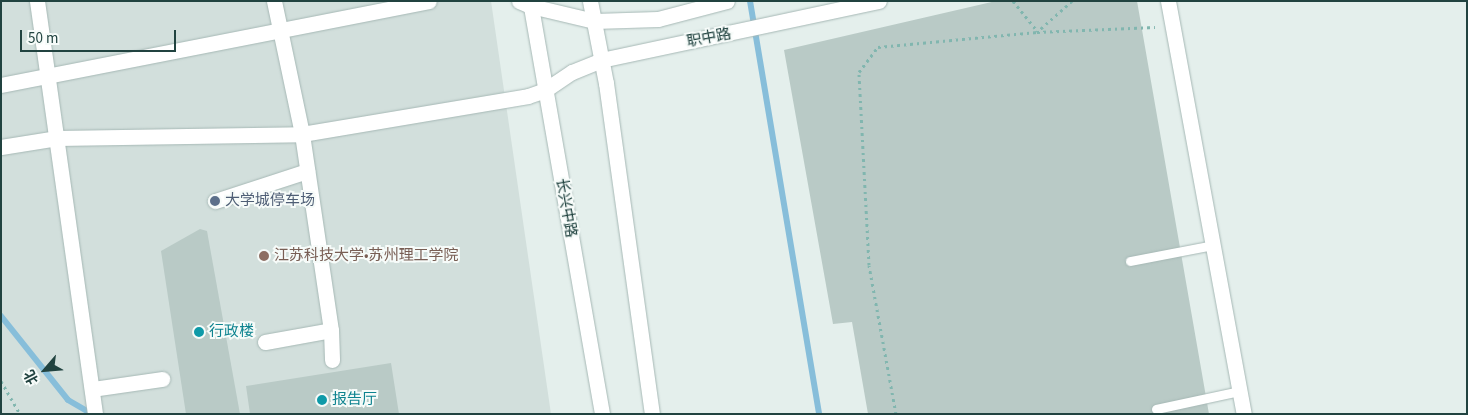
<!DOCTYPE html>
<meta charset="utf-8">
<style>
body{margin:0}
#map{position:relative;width:1468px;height:415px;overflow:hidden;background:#e4efec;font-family:"Source Sans 3","Noto Sans SC",sans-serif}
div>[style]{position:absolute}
.built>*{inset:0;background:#d2dfdc}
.stream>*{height:6px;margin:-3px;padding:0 3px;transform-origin:3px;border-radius:3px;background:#87beda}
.building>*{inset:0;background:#b9cac6}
.path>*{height:3px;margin-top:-1.5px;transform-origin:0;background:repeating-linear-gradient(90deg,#81b6af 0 2.5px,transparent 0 6.5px)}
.roads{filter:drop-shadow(0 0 1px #a6b8b5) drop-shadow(0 0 1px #a6b8b5)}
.lane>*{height:9px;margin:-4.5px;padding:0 4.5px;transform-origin:4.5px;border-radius:4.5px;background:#fff}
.street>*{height:15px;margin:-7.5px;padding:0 7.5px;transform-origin:7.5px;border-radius:7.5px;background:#fff}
.secondary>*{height:15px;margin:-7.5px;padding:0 7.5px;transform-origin:7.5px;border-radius:7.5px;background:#fff}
.dots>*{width:14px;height:14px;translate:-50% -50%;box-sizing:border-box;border:2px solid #f6fbf9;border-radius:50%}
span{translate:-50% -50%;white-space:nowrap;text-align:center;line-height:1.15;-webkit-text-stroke:4px #f6fbf9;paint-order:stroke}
.street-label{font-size:15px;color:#214340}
.service-label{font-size:15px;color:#4e5e75}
.left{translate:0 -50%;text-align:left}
.education-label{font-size:15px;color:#785e54}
.culture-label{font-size:15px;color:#0d838f}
.frame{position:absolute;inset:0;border:2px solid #214340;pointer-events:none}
.north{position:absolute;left:20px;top:345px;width:50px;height:50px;-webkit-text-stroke:4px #f6fbf9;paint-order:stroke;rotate:243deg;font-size:14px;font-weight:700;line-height:20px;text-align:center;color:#214340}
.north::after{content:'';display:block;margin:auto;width:18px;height:22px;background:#214340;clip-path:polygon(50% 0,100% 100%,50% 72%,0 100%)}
.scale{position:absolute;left:20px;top:30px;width:156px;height:22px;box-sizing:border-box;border:2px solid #214340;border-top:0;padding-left:6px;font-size:15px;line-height:18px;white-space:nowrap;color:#214340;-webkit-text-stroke:4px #f6fbf9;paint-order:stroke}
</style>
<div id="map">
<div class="built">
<i style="clip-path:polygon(1px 1px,491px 1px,551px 414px,1px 414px)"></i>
</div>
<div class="stream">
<i style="left:750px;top:1px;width:419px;rotate:80.5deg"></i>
<i style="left:1px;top:316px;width:107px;rotate:51.4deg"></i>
<i style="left:68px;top:400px;width:28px;rotate:30deg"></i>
</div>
<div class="building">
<i style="clip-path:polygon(996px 1px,1137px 1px,1209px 414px,868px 414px,852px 322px,833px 324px,784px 50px)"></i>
<i style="clip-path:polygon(200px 229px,207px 231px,240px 414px,186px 414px,161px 251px)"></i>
<i style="clip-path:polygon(391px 363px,399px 414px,250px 414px,246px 386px)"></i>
</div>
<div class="path">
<i style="left:1013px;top:1px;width:38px;rotate:51deg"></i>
<i style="left:1072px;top:1px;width:47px;rotate:138.5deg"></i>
<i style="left:1037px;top:32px;width:118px;rotate:-2.4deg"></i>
<i style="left:1px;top:381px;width:38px;rotate:60deg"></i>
<i style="left:896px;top:414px;width:151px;rotate:-100.3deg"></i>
<i style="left:869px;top:265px;width:193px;rotate:-93deg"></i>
<i style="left:859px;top:72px;width:31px;rotate:-53deg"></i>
<i style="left:878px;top:47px;width:160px;rotate:-5.4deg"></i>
</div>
<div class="roads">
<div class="lane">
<i style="left:1130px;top:261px;width:85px;rotate:-10.9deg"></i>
<i style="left:1156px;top:409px;width:86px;rotate:-12.1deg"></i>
</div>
<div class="street">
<i style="left:37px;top:1px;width:417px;rotate:82deg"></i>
<i style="left:274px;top:1px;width:136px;rotate:78.1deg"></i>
<i style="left:302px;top:134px;width:198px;rotate:81.6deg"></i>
<i style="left:331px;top:330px;width:30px;rotate:88deg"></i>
<i style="left:519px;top:1px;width:13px;rotate:23deg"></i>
<i style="left:1px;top:85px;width:436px;rotate:-11.1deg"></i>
<i style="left:1px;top:147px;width:57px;rotate:-9.1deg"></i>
<i style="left:57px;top:138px;width:245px;rotate:-0.9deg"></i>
<i style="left:302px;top:134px;width:229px;rotate:-9.5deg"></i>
<i style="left:528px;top:96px;width:18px;rotate:-19deg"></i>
<i style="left:215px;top:201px;width:97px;rotate:-18.1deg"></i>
<i style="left:265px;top:342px;width:67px;rotate:-10.3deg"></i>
<i style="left:92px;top:389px;width:71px;rotate:-8.1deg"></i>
</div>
<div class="secondary">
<i style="left:530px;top:1px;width:419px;rotate:80.1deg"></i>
<i style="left:590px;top:1px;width:84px;rotate:79deg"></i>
<i style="left:606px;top:83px;width:334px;rotate:82.1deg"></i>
<i style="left:1168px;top:1px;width:420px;rotate:79.6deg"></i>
<i style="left:531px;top:6px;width:65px;rotate:13.4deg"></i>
<i style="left:594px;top:21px;width:64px;rotate:-1.8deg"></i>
<i style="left:658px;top:19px;width:71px;rotate:-14.6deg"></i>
<i style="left:545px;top:90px;width:32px;rotate:-34deg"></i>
<i style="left:572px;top:72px;width:31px;rotate:-22deg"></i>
<i style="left:601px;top:60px;width:284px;rotate:-12deg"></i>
</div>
</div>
<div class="dots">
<i style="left:215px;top:201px;background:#5c6f8a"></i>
<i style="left:264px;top:256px;background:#8d6e63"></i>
<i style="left:199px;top:332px;background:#0f9aa8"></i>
<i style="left:322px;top:400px;background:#0f9aa8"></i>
</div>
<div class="street-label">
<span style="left:709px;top:38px;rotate:-11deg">职中路</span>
<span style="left:566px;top:208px;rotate:80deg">长兴中路</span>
</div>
<div class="service-label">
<span class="left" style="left:225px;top:201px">大学城停车场</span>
</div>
<div class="education-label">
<span class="left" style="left:274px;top:256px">江苏科技大学•苏州理工学院</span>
</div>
<div class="culture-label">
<span class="left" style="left:209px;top:332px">行政楼</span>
<span class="left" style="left:332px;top:400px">报告厅</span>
</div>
<div class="frame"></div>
<div class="north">北</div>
<div class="scale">50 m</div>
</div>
